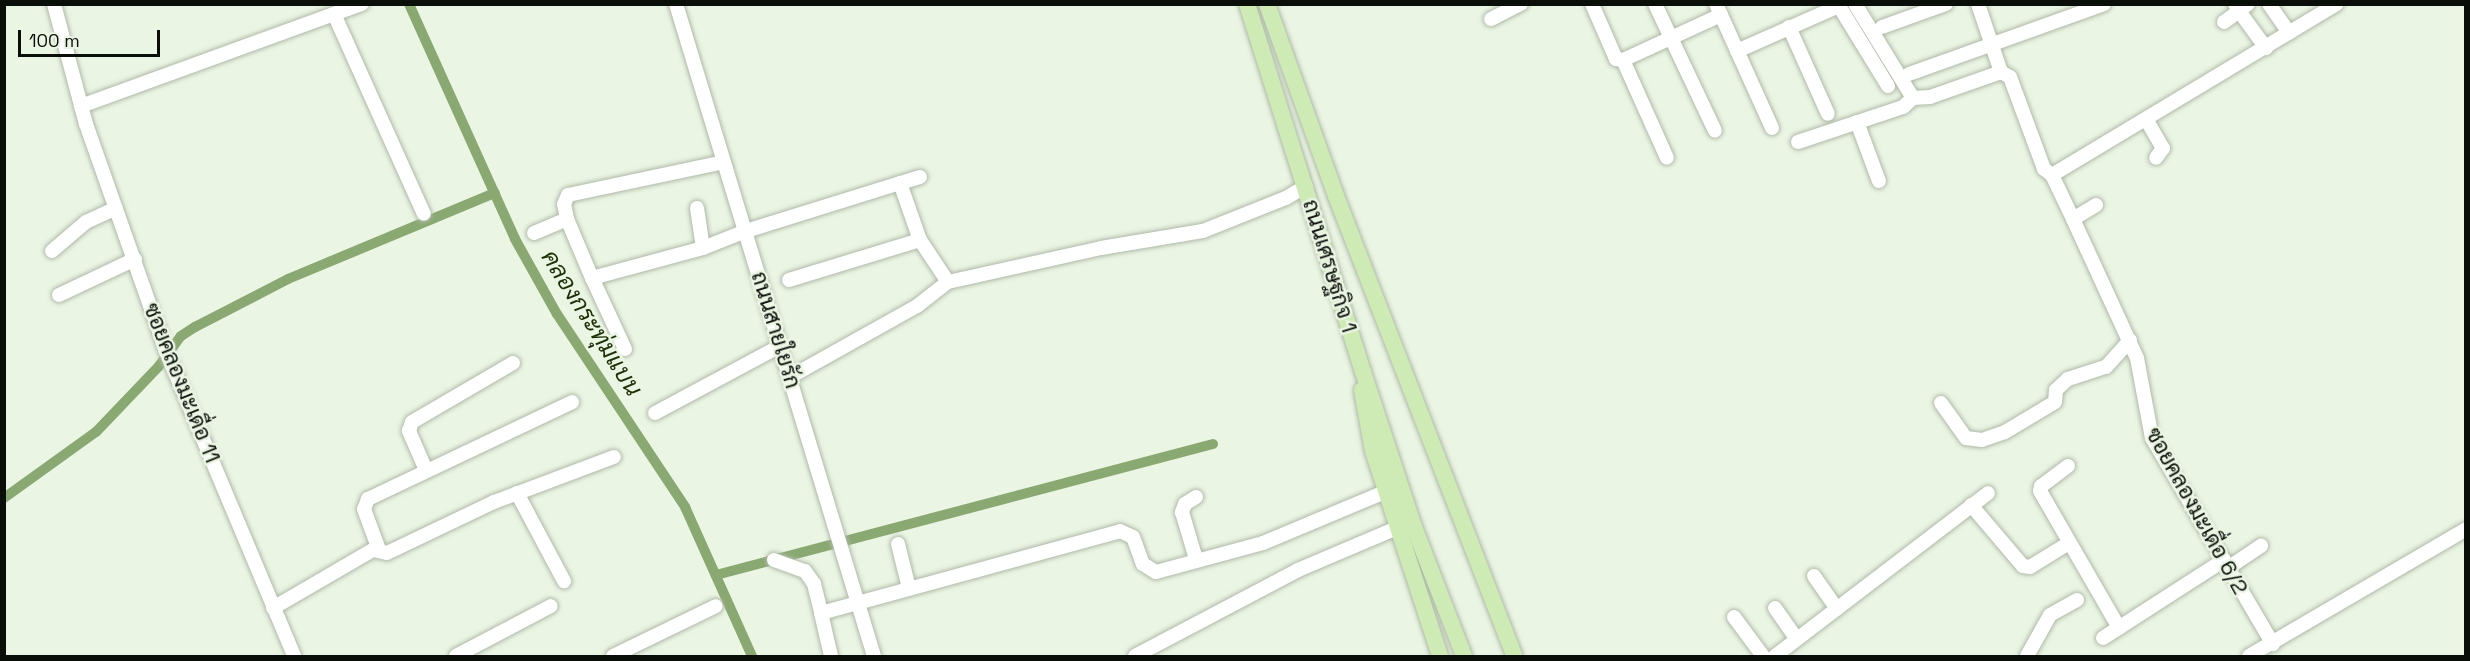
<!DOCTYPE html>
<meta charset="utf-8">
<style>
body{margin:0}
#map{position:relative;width:2470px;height:661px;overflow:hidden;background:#ebf5e4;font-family:"Space Grotesk",Sarabun,sans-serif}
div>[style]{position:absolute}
.canal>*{height:10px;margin:-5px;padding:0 5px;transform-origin:5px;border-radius:5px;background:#8aa871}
.roads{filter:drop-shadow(0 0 2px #afb9a8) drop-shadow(0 0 2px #afb9a8)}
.minor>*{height:14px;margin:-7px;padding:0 7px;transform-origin:7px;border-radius:7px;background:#fff}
.major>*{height:16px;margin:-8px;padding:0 8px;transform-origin:8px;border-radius:8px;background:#ceebb5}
span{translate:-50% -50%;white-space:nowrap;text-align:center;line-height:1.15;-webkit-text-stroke:5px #ebf5e4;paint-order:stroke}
.street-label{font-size:22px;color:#0a0e08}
.water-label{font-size:24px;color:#1d3107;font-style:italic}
.frame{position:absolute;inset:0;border:6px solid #0a0e08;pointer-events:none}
.scale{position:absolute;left:18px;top:30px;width:142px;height:27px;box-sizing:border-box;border:3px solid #0a0e08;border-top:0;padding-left:8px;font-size:18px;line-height:21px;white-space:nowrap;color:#0a0e08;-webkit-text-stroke:4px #ebf5e4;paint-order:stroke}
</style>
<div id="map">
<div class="canal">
<i style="left:409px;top:4px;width:258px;rotate:65.7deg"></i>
<i style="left:515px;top:239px;width:86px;rotate:60.8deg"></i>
<i style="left:557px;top:314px;width:232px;rotate:56.4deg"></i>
<i style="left:685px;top:507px;width:163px;rotate:65.8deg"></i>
<i style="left:4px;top:498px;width:113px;rotate:-35.7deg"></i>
<i style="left:96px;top:432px;width:91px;rotate:-46.3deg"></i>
<i style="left:159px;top:366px;width:37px;rotate:-54deg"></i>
<i style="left:181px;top:336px;width:17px;rotate:-33deg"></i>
<i style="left:195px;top:327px;width:105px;rotate:-27.3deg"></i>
<i style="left:288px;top:279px;width:224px;rotate:-22.6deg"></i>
<i style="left:716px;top:575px;width:514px;rotate:-14.77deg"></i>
</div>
<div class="roads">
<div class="minor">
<i style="left:54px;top:4px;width:124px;rotate:75.1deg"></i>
<i style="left:86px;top:124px;width:241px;rotate:70.6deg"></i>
<i style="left:166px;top:351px;width:331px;rotate:67.2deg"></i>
<i style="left:676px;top:4px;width:681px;rotate:73.11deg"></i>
<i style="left:1592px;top:4px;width:60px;rotate:66.4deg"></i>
<i style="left:1616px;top:59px;width:7px;rotate:8deg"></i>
<i style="left:1623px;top:60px;width:108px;rotate:-24.7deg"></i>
<i style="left:1655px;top:4px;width:140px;rotate:64.7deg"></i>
<i style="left:1716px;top:4px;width:136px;rotate:65.7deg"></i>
<i style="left:1855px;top:4px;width:110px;rotate:58.3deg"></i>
<i style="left:1913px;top:98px;width:17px;rotate:-3deg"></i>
<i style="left:1930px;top:97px;width:75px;rotate:-19.4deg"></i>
<i style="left:2001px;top:72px;width:10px;rotate:29deg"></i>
<i style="left:2010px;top:77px;width:98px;rotate:69.7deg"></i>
<i style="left:2044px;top:169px;width:10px;rotate:37deg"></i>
<i style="left:2052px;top:175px;width:49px;rotate:64.5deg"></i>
<i style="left:2073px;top:219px;width:153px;rotate:65.3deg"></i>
<i style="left:2137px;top:358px;width:81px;rotate:79.4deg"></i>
<i style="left:2152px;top:438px;width:239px;rotate:59.6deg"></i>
<i style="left:1978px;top:4px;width:72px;rotate:71.3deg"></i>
<i style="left:2248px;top:4px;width:11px;rotate:142deg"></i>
<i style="left:2239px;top:11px;width:46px;rotate:53.9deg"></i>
<i style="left:2269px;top:4px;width:35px;rotate:55deg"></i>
<i style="left:334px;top:14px;width:219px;rotate:65.8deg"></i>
<i style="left:1491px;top:19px;width:34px;rotate:-27deg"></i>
<i style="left:2224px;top:22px;width:19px;rotate:-36deg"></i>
<i style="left:2239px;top:11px;width:8px;rotate:-120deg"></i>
<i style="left:1789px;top:27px;width:95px;rotate:65.9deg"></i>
<i style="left:1882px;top:27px;width:68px;rotate:-19.8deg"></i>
<i style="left:1737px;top:51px;width:111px;rotate:-23.8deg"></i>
<i style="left:1839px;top:6px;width:94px;rotate:58.5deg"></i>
<i style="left:1623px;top:60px;width:107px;rotate:65.8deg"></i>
<i style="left:1909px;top:74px;width:207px;rotate:-19.7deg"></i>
<i style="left:81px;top:106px;width:299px;rotate:-20deg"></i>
<i style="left:2146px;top:119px;width:34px;rotate:60deg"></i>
<i style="left:2163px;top:148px;width:12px;rotate:125deg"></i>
<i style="left:1857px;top:122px;width:63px;rotate:69.6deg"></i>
<i style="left:1798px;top:142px;width:111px;rotate:-18.4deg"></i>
<i style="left:1903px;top:107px;width:13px;rotate:-42deg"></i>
<i style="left:2052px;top:175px;width:332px;rotate:-31deg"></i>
<i style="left:920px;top:177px;width:21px;rotate:163deg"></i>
<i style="left:900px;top:183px;width:60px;rotate:70.7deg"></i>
<i style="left:920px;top:240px;width:50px;rotate:56.3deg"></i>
<i style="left:697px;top:208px;width:40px;rotate:81.5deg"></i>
<i style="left:2073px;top:219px;width:27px;rotate:-31deg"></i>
<i style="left:534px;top:233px;width:36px;rotate:-23deg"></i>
<i style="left:52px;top:251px;width:45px;rotate:-40.5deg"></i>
<i style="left:86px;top:222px;width:33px;rotate:-25deg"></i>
<i style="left:592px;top:278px;width:64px;rotate:-113deg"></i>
<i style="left:567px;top:219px;width:15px;rotate:-101deg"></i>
<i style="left:564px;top:204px;width:10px;rotate:-66deg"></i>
<i style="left:568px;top:195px;width:159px;rotate:-11.9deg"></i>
<i style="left:789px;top:280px;width:137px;rotate:-17deg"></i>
<i style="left:59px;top:295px;width:84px;rotate:-25.3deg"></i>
<i style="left:625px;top:349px;width:78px;rotate:-114.9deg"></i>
<i style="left:592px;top:278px;width:115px;rotate:-15.1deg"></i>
<i style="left:703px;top:248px;width:46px;rotate:-21.6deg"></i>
<i style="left:746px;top:231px;width:161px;rotate:-17.3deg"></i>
<i style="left:790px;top:377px;width:145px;rotate:-29.2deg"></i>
<i style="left:917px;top:306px;width:39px;rotate:-38deg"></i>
<i style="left:948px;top:282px;width:157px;rotate:-12.5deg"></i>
<i style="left:1101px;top:248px;width:103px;rotate:-9.5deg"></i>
<i style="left:1203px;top:231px;width:89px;rotate:-21.7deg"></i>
<i style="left:1286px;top:198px;width:23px;rotate:-31deg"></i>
<i style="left:1941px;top:403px;width:43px;rotate:54.5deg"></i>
<i style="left:1966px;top:438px;width:16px;rotate:7deg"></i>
<i style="left:1982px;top:440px;width:24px;rotate:-19deg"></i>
<i style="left:2005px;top:432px;width:58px;rotate:-31deg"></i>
<i style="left:2055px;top:402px;width:12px;rotate:-85deg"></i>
<i style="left:2056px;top:390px;width:16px;rotate:-43deg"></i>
<i style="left:2068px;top:379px;width:40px;rotate:-18deg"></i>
<i style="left:2106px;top:367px;width:36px;rotate:-48deg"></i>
<i style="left:655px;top:413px;width:142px;rotate:-28.2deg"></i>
<i style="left:2068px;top:466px;width:34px;rotate:143deg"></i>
<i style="left:2041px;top:486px;width:5px;rotate:101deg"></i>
<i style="left:2040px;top:491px;width:158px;rotate:60deg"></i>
<i style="left:426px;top:470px;width:43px;rotate:-113.6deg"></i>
<i style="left:409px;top:431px;width:9px;rotate:-72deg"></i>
<i style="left:412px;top:422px;width:117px;rotate:-30.3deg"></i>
<i style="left:517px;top:493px;width:100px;rotate:61.9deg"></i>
<i style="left:1196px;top:497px;width:13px;rotate:148deg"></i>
<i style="left:1185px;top:504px;width:9px;rotate:111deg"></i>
<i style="left:1182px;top:512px;width:49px;rotate:73.4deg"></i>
<i style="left:1971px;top:505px;width:80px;rotate:49.6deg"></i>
<i style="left:2023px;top:566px;width:7px;rotate:8deg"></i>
<i style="left:2030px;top:567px;width:46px;rotate:-31.6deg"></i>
<i style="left:898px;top:544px;width:45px;rotate:76deg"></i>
<i style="left:374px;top:550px;width:13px;rotate:13deg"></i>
<i style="left:387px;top:553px;width:119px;rotate:-25.5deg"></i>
<i style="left:494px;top:502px;width:128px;rotate:-20.6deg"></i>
<i style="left:774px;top:560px;width:33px;rotate:20deg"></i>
<i style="left:805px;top:571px;width:16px;rotate:55deg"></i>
<i style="left:814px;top:584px;width:30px;rotate:76deg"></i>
<i style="left:2228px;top:568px;width:40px;rotate:-34deg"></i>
<i style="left:1814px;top:576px;width:40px;rotate:55.1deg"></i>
<i style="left:273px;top:608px;width:121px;rotate:-30.2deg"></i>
<i style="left:378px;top:547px;width:40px;rotate:-110.2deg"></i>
<i style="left:364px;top:509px;width:11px;rotate:-68deg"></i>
<i style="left:368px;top:499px;width:226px;rotate:-25.4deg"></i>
<i style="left:1775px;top:608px;width:38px;rotate:55deg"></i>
<i style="left:1734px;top:617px;width:49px;rotate:53.4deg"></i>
<i style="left:2103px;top:638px;width:144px;rotate:-32.8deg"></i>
<i style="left:456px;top:656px;width:107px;rotate:-27.8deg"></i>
<i style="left:613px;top:656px;width:114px;rotate:-25.9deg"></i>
<i style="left:831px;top:656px;width:44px;rotate:-103.1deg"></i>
<i style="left:821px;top:613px;width:310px;rotate:-15.3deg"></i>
<i style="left:1120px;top:531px;width:14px;rotate:25deg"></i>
<i style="left:1133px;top:537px;width:29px;rotate:70deg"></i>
<i style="left:1143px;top:564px;width:15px;rotate:32deg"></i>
<i style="left:1156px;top:572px;width:111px;rotate:-15.2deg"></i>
<i style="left:1263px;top:543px;width:132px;rotate:-22.7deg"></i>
<i style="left:1135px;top:656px;width:184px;rotate:-27.8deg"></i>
<i style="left:1298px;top:570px;width:108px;rotate:-23deg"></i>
<i style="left:1775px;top:656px;width:268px;rotate:-37.4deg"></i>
<i style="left:2027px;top:656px;width:47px;rotate:-60.7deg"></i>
<i style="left:2050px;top:615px;width:31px;rotate:-29deg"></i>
<i style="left:2249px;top:656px;width:251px;rotate:-30.3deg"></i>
</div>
<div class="major">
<i style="left:1247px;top:4px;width:386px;rotate:72.5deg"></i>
<i style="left:1363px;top:372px;width:163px;rotate:71.8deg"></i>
<i style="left:1414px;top:527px;width:138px;rotate:68.8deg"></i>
<i style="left:1267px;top:4px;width:204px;rotate:70.2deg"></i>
<i style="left:1336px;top:196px;width:493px;rotate:68.8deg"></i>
<i style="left:1362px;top:390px;width:62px;rotate:79.8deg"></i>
<i style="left:1373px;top:451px;width:216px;rotate:71.9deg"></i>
</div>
</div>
<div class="street-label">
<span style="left:1330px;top:266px;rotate:73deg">ถนนเศรษฐกิจ 1</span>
<span style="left:776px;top:330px;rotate:73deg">ถนนสายใยรัก</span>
<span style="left:182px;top:383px;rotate:68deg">ซอยคลองมะเดื่อ 11</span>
<span style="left:2197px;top:511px;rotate:61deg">ซอยคลองมะเดื่อ 6/2</span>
</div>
<div class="water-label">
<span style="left:592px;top:323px;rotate:58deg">คลองกระทุ่มแบน</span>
</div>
<div class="frame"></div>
<div class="scale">100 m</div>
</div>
